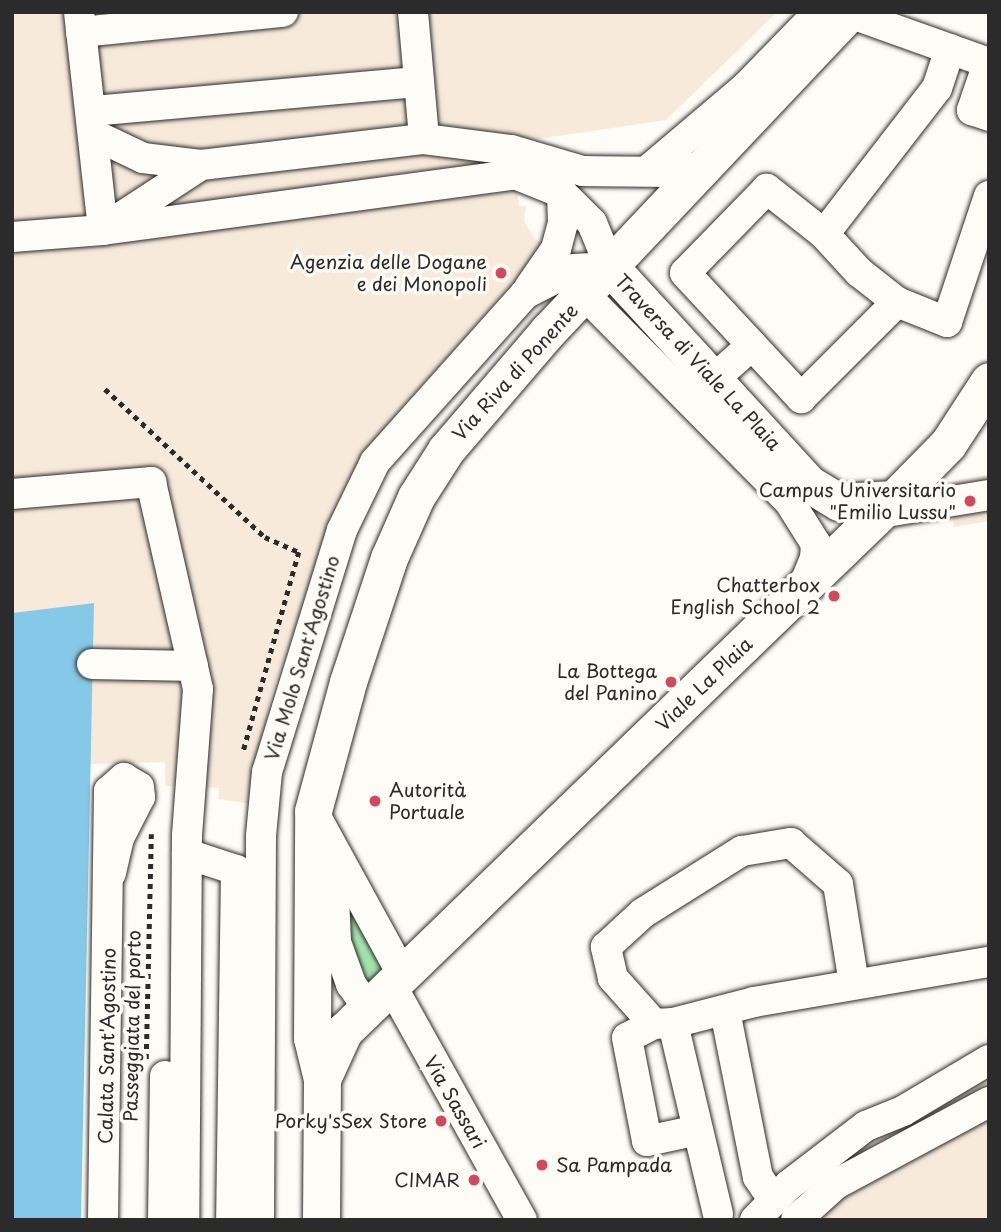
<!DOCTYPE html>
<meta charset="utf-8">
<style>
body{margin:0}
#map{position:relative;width:1001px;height:1232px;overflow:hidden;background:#fdfcf7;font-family:"Playpen Sans",sans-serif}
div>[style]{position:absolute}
.built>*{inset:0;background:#f7eadb}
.green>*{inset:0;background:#a4e4ac}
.water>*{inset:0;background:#86c8e7}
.path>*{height:4.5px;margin-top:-2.25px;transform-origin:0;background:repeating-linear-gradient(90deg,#2b2b2b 0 5px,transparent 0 10px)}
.roads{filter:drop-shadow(0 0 2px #2b2b2b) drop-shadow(0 0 2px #2b2b2b)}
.minor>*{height:30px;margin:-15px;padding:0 15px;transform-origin:15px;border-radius:15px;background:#fdfcf7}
.major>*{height:37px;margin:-18.5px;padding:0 18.5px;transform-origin:18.5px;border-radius:18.5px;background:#fdfcf7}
.dots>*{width:19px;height:19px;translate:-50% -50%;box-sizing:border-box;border:4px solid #fdfcf7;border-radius:50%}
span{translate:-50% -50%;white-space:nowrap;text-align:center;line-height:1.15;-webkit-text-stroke:7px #fdfcf7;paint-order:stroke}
.poi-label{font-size:19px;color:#2b2b2b}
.right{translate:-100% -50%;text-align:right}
.left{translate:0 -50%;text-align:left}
.street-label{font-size:19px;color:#2b2b2b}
.frame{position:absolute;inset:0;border:14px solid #2b2b2b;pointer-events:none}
</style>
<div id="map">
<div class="built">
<i style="clip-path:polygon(12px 12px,777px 12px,666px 120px,511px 143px,519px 206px,526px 206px,524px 221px,534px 238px,546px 246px,401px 408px,361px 459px,341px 494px,270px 699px,252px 804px,218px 799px,219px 788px,165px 786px,165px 762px,90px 764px,93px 603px,12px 613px)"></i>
<i style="clip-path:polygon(989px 475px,989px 521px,954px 527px,949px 482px)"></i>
<i style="clip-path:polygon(989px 1078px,989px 1220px,765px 1220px,847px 1154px)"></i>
</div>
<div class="green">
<i style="clip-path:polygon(348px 893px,388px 966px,369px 984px,349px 938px)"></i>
</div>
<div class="water">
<i style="clip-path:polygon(94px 603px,81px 1220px,12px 1220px,12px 613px)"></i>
</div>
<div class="path">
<i style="left:105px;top:389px;width:218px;rotate:42.8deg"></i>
<i style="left:265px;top:537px;width:37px;rotate:24deg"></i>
<i style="left:299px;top:552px;width:209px;rotate:105.6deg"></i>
<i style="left:146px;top:1059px;width:225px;rotate:-88.7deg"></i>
</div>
<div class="roads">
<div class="minor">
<i style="left:79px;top:12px;width:219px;rotate:83.7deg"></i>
<i style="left:413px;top:12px;width:127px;rotate:85deg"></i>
<i style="left:849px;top:13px;width:149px;rotate:19.7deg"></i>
<i style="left:81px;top:32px;width:203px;rotate:-5.7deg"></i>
<i style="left:950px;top:49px;width:41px;rotate:108.4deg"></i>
<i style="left:937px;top:88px;width:185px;rotate:127.7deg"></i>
<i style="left:824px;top:234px;width:73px;rotate:-141.7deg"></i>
<i style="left:767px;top:189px;width:117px;rotate:134.3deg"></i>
<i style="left:685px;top:273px;width:171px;rotate:47.1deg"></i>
<i style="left:801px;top:398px;width:136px;rotate:-45deg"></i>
<i style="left:897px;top:302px;width:54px;rotate:21.8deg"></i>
<i style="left:947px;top:322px;width:133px;rotate:-71.6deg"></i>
<i style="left:988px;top:63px;width:50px;rotate:108.8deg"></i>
<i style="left:972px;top:110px;width:18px;rotate:19deg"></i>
<i style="left:92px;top:111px;width:328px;rotate:-5.1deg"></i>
<i style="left:95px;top:135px;width:53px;rotate:25.6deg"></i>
<i style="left:143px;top:158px;width:58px;rotate:6.9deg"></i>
<i style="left:647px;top:171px;width:130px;rotate:-40.3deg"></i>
<i style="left:746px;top:87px;width:105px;rotate:-45.8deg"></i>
<i style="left:109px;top:225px;width:110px;rotate:-33.1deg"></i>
<i style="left:201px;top:165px;width:225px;rotate:-6.7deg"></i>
<i style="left:424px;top:139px;width:88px;rotate:7.2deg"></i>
<i style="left:511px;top:150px;width:75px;rotate:16.3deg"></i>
<i style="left:583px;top:171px;width:92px;rotate:0.6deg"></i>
<i style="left:675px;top:172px;width:34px;rotate:-12deg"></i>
<i style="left:824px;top:234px;width:52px;rotate:47.4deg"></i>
<i style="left:859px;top:272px;width:48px;rotate:38.3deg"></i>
<i style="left:12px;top:237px;width:91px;rotate:-4.4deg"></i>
<i style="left:103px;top:230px;width:416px;rotate:-7.7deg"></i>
<i style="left:515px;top:174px;width:51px;rotate:22deg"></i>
<i style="left:562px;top:193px;width:42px;rotate:45deg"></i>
<i style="left:592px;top:223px;width:48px;rotate:67.8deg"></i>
<i style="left:610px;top:267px;width:36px;rotate:177deg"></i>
<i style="left:574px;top:269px;width:55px;rotate:153deg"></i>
<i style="left:525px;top:294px;width:225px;rotate:131.8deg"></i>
<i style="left:375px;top:462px;width:76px;rotate:115.9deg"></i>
<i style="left:342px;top:530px;width:253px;rotate:107.2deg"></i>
<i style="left:267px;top:772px;width:64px;rotate:95.4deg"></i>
<i style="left:261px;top:836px;width:384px;rotate:90.3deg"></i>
<i style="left:529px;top:288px;width:47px;rotate:-55.3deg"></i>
<i style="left:556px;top:249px;width:27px;rotate:-75deg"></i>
<i style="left:563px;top:223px;width:30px;rotate:-92deg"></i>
<i style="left:584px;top:294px;width:291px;rotate:45.3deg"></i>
<i style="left:789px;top:501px;width:51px;rotate:57.9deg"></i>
<i style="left:816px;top:544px;width:14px;rotate:94deg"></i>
<i style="left:815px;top:558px;width:31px;rotate:112deg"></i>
<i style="left:714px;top:379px;width:51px;rotate:-41.8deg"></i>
<i style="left:12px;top:494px;width:140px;rotate:-4.9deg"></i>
<i style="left:151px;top:482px;width:212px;rotate:77.2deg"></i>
<i style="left:198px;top:689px;width:145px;rotate:94.3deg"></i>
<i style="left:187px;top:834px;width:386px;rotate:90.4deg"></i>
<i style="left:880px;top:513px;width:110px;rotate:-9.4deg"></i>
<i style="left:92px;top:664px;width:101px;rotate:1.1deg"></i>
<i style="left:314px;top:813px;width:181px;rotate:61.3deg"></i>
<i style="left:332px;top:853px;width:89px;rotate:87.4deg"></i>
<i style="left:336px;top:942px;width:45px;rotate:70.3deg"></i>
<i style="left:351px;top:984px;width:28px;rotate:55deg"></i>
<i style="left:187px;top:854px;width:52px;rotate:18.1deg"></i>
<i style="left:236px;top:870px;width:350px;rotate:90.8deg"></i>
<i style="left:390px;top:983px;width:271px;rotate:60.9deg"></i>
<i style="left:725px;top:1011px;width:169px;rotate:78.8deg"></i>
<i style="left:758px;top:1177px;width:29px;rotate:56deg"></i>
<i style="left:673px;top:1023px;width:19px;rotate:177deg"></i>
<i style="left:654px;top:1024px;width:62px;rotate:-131.7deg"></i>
<i style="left:613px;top:978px;width:32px;rotate:-103deg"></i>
<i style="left:606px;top:947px;width:50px;rotate:-42.6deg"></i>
<i style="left:643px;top:913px;width:117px;rotate:-32.1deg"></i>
<i style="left:742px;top:851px;width:50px;rotate:-9.3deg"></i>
<i style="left:791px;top:843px;width:62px;rotate:41.1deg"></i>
<i style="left:838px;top:884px;width:101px;rotate:80.9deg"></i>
<i style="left:654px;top:1024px;width:30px;rotate:153deg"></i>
<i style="left:627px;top:1038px;width:105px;rotate:79deg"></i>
<i style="left:647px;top:1141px;width:52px;rotate:-12.2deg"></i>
<i style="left:718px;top:1214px;width:196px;rotate:-103.3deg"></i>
<i style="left:673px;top:1023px;width:84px;rotate:-14.5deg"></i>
<i style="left:754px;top:1002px;width:238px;rotate:-9.7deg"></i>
<i style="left:103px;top:1220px;width:429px;rotate:-89.2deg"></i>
<i style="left:109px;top:791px;width:20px;rotate:-41deg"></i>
<i style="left:124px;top:778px;width:17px;rotate:31deg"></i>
<i style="left:139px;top:787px;width:10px;rotate:84deg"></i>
<i style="left:140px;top:797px;width:46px;rotate:117.1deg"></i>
<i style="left:119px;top:838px;width:36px;rotate:103deg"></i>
<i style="left:163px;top:1220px;width:144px;rotate:-89.2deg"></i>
<i style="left:755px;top:1220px;width:49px;rotate:-45.8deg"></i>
<i style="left:789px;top:1185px;width:97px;rotate:-37.5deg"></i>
<i style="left:866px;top:1126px;width:40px;rotate:-22deg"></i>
<i style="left:903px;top:1111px;width:100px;rotate:-30.7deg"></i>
<i style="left:796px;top:1220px;width:54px;rotate:-42deg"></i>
<i style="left:836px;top:1184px;width:174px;rotate:-28.2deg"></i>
</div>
<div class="major">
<i style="left:610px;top:267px;width:294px;rotate:47.5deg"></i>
<i style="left:809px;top:484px;width:35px;rotate:31deg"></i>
<i style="left:839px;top:502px;width:55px;rotate:-3.1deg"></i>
<i style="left:322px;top:1079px;width:53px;rotate:-65.4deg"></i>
<i style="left:344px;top:1031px;width:765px;rotate:-44.05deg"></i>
<i style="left:894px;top:499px;width:77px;rotate:-45.5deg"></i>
<i style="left:948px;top:444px;width:75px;rotate:-56.9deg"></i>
<i style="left:321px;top:1220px;width:141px;rotate:-89.6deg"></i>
<i style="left:322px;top:1079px;width:42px;rotate:-103.7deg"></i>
<i style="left:312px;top:1038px;width:227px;rotate:-89.7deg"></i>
<i style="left:313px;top:811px;width:134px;rotate:-74.8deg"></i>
<i style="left:348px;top:682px;width:131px;rotate:-71.7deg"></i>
<i style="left:389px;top:558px;width:67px;rotate:-66.1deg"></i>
<i style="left:416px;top:497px;width:56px;rotate:-57.4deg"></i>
<i style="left:446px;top:450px;width:157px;rotate:-49.4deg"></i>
<i style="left:548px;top:331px;width:439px;rotate:-46.6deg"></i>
</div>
</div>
<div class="dots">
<i style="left:501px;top:273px;background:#d1495b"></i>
<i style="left:970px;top:501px;background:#d1495b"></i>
<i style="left:834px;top:596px;background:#d1495b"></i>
<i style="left:671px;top:682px;background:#d1495b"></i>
<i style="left:375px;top:801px;background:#d1495b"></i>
<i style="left:441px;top:1121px;background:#d1495b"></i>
<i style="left:542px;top:1165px;background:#d1495b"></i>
<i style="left:474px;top:1180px;background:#d1495b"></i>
</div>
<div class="poi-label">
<span class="right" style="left:487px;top:273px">Agenzia delle Dogane<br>e dei Monopoli</span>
<span class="right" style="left:956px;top:501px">Campus Universitario<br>"Emilio Lussu"</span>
<span class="right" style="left:820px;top:596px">Chatterbox<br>English School 2</span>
<span class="right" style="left:657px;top:682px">La Bottega<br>del Panino</span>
<span class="left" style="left:389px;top:801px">Autorità<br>Portuale</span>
<span class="right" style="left:427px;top:1121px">Porky'sSex Store</span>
<span class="left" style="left:556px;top:1165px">Sa Pampada</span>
<span class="right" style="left:460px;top:1180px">CIMAR</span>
</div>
<div class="street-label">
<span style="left:698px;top:362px;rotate:47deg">Traversa di Viale La Plaia</span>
<span style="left:515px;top:372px;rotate:-48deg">Via Riva di Ponente</span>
<span style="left:302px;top:658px;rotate:-73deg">Via Molo Sant'Agostino</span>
<span style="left:704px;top:684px;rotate:-44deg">Viale La Plaia</span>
<span style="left:132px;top:1026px;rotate:-89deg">Passeggiata del porto</span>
<span style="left:107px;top:1046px;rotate:-89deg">Calata Sant'Agostino</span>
<span style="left:455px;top:1102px;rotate:60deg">Via Sassari</span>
</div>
<div class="frame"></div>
</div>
